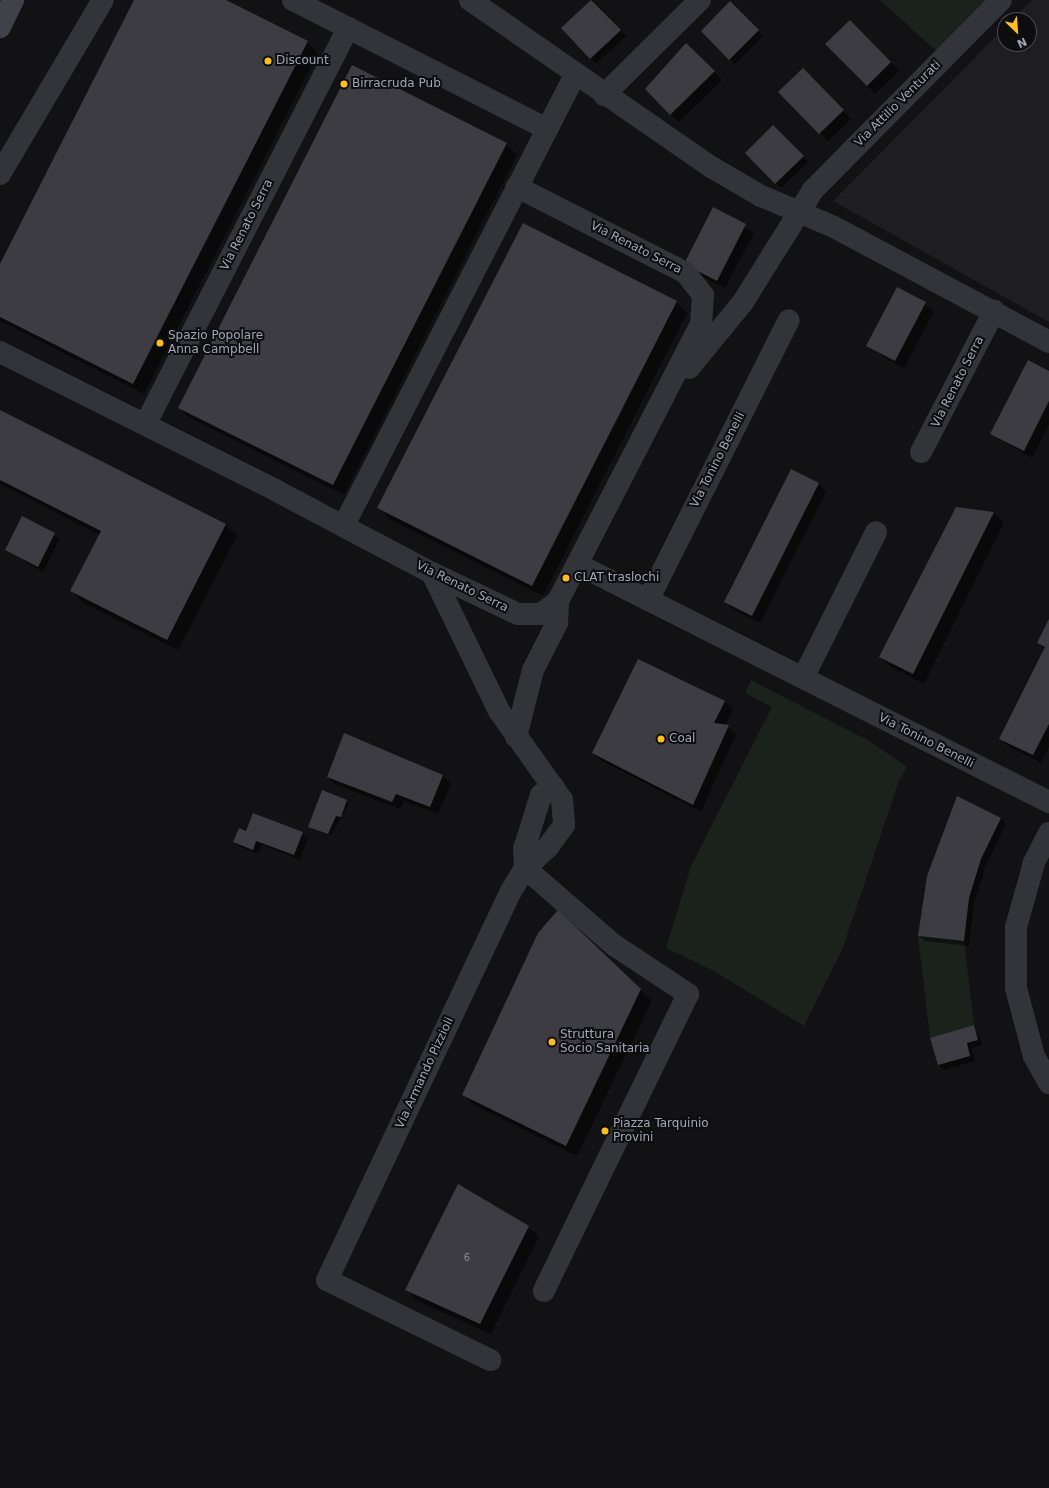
<!DOCTYPE html>
<style>
body{margin:0}
#map{position:relative;width:1049px;height:1488px;overflow:hidden;background:#121214;font-family:"DejaVu Sans",sans-serif}
div>[style]{position:absolute}
.built>*{inset:0;background:#1e1e21}
.green>*{inset:0;background:#1a221b}
.shadow>*{inset:0;background:#0007}
.building>*{inset:0;background:#3c3c42}
.street>*{height:22px;margin:-11px;padding:0 11px;transform-origin:11px;border-radius:11px;background:#333439}
.secondary>*{height:22px;margin:-11px;padding:0 11px;transform-origin:11px;border-radius:11px;background:#414249}
.dots>*{width:11px;height:11px;translate:-50% -50%;box-sizing:border-box;border:2px solid #0d0d0f;border-radius:50%}
span{translate:-50% -50%;white-space:nowrap;text-align:center;line-height:1.15;-webkit-text-stroke:4px #0d0d0f;paint-order:stroke}
.number-label{font-size:10px;color:#888c99}
.number-label span{-webkit-text-stroke-width:0}
.poi-label{font-size:12px;color:#a2a7b6}
.left{translate:0 -50%;text-align:left}
.street-label{font-size:12px;color:#a2a7b6}
.north{position:absolute;left:997px;top:12px;width:40px;height:40px;box-sizing:border-box;background:#0d0d0f;border:1px solid #494b52;border-radius:50%;rotate:155deg;font-size:11px;font-weight:700;line-height:16px;text-align:center;color:#a2a7b6}
.north::after{content:'';display:block;margin:auto;width:14px;height:18px;background:#ffbd1f;clip-path:polygon(50% 0,100% 100%,50% 72%,0 100%)}
</style>
<div id="map">
<div class="built">
<i style="clip-path:polygon(1032px 0,1049px 0,1049px 322px,833px 201px,1005px 27px,1005px 44px,1029px 44px,1029px 20px,1012px 20px)"></i>
</div>
<div class="green">
<i style="clip-path:polygon(880px 0,986px 0,936px 51px)"></i>
<i style="clip-path:polygon(751px 680px,871px 742px,907px 767px,899px 781px,842px 950px,804px 1026px,712px 970px,666px 948px,691px 866px,772px 707px,745px 693px)"></i>
<i style="clip-path:polygon(918px 936px,964px 941px,974px 1025px,930px 1038px)"></i>
</div>
<div class="shadow">
<i style="clip-path:polygon(135px 0,224px 0,307px 42px,318px 53px,144px 394px,0 321px,0 266px)"></i>
<i style="clip-path:polygon(592px 1px,626px 36px,596px 64px,562px 28px)"></i>
<i style="clip-path:polygon(730px 3px,763px 36px,735px 64px,702px 31px)"></i>
<i style="clip-path:polygon(850px 21px,899px 71px,875px 94px,827px 44px)"></i>
<i style="clip-path:polygon(686px 44px,722px 80px,679px 122px,646px 89px)"></i>
<i style="clip-path:polygon(803px 69px,851px 119px,828px 141px,779px 92px)"></i>
<i style="clip-path:polygon(773px 127px,808px 162px,781px 188px,746px 153px)"></i>
<i style="clip-path:polygon(506px 144px,517px 155px,344px 495px,190px 418px,179px 408px)"></i>
<i style="clip-path:polygon(714px 209px,754px 233px,725px 288px,693px 272px)"></i>
<i style="clip-path:polygon(897px 288px,934px 311px,904px 369px,867px 346px)"></i>
<i style="clip-path:polygon(676px 302px,687px 313px,543px 596px,389px 519px,379px 508px)"></i>
<i style="clip-path:polygon(1049px 372px,1049px 425px,1032px 458px,991px 434px)"></i>
<i style="clip-path:polygon(0 411px,226px 525px,237px 536px,178px 650px,82px 602px,72px 591px,100px 535px,0 484px)"></i>
<i style="clip-path:polygon(818px 483px,826px 492px,760px 623px,733px 610px,725px 601px)"></i>
<i style="clip-path:polygon(994px 513px,1004px 523px,924px 684px,891px 667px,880px 657px)"></i>
<i style="clip-path:polygon(22px 517px,60px 539px,43px 572px,6px 550px)"></i>
<i style="clip-path:polygon(1049px 621px,1049px 747px,1041px 763px,1008px 746px,1000px 738px,1045px 650px,1038px 643px)"></i>
<i style="clip-path:polygon(725px 701px,733px 710px,725px 725px,736px 734px,701px 812px,602px 761px,594px 753px)"></i>
<i style="clip-path:polygon(443px 775px,451px 784px,438px 814px,404px 801px,400px 809px,336px 785px,328px 777px)"></i>
<i style="clip-path:polygon(323px 792px,349px 803px,331px 836px,309px 827px)"></i>
<i style="clip-path:polygon(254px 814px,308px 838px,300px 860px,262px 845px,258px 854px,240px 847px,234px 842px,246px 832px)"></i>
<i style="clip-path:polygon(1001px 818px,1006px 824px,986px 865px,974px 903px,969px 946px,925px 941px,919px 936px)"></i>
<i style="clip-path:polygon(559px 912px,652px 1001px,577px 1156px,474px 1105px,464px 1095px)"></i>
<i style="clip-path:polygon(973px 1026px,983px 1045px,971px 1048px,975px 1061px,944px 1070px,938px 1065px)"></i>
<i style="clip-path:polygon(528px 1227px,539px 1237px,491px 1334px,417px 1301px,407px 1290px)"></i>
</div>
<div class="building">
<i style="clip-path:polygon(134px 0,226px 0,308px 41px,133px 384px,0 317px,0 264px)"></i>
<i style="clip-path:polygon(591px 0,621px 30px,590px 59px,561px 28px)"></i>
<i style="clip-path:polygon(730px 1px,759px 30px,729px 60px,701px 31px)"></i>
<i style="clip-path:polygon(850px 20px,891px 62px,867px 86px,825px 44px)"></i>
<i style="clip-path:polygon(686px 43px,715px 71px,670px 115px,645px 89px)"></i>
<i style="clip-path:polygon(352px 65px,507px 143px,333px 485px,178px 408px)"></i>
<i style="clip-path:polygon(803px 68px,844px 110px,819px 134px,778px 92px)"></i>
<i style="clip-path:polygon(773px 125px,804px 156px,775px 184px,745px 153px)"></i>
<i style="clip-path:polygon(713px 207px,746px 224px,717px 281px,684px 264px)"></i>
<i style="clip-path:polygon(523px 223px,677px 301px,532px 586px,377px 508px)"></i>
<i style="clip-path:polygon(897px 287px,926px 302px,895px 361px,866px 346px)"></i>
<i style="clip-path:polygon(1028px 360px,1049px 371px,1049px 401px,1024px 451px,990px 434px)"></i>
<i style="clip-path:polygon(0 410px,226px 524px,167px 640px,70px 591px,101px 531px,0 480px)"></i>
<i style="clip-path:polygon(791px 469px,819px 483px,752px 616px,724px 602px)"></i>
<i style="clip-path:polygon(956px 507px,994px 512px,913px 674px,879px 657px)"></i>
<i style="clip-path:polygon(22px 516px,55px 533px,38px 567px,5px 550px)"></i>
<i style="clip-path:polygon(1049px 619px,1049px 724px,1033px 755px,999px 739px,1045px 647px,1037px 643px)"></i>
<i style="clip-path:polygon(638px 659px,725px 701px,714px 723px,729px 725px,693px 805px,592px 753px)"></i>
<i style="clip-path:polygon(344px 733px,443px 775px,430px 807px,396px 794px,392px 802px,327px 777px)"></i>
<i style="clip-path:polygon(322px 790px,347px 800px,341px 817px,336px 816px,328px 834px,308px 827px)"></i>
<i style="clip-path:polygon(957px 796px,1001px 818px,981px 859px,969px 898px,964px 941px,918px 936px,927px 876px)"></i>
<i style="clip-path:polygon(253px 813px,303px 832px,294px 855px,256px 841px,253px 850px,233px 842px,239px 828px,246px 831px)"></i>
<i style="clip-path:polygon(558px 910px,641px 989px,566px 1146px,462px 1095px,538px 933px)"></i>
<i style="clip-path:polygon(974px 1025px,978px 1040px,967px 1043px,970px 1056px,938px 1065px,930px 1038px)"></i>
<i style="clip-path:polygon(458px 1184px,529px 1226px,480px 1324px,405px 1290px)"></i>
</div>
<div class="street">
<i style="left:293px;top:0;width:285px;rotate:26.9deg"></i>
<i style="left:470px;top:0;width:295px;rotate:34.7deg"></i>
<i style="left:713px;top:168px;width:56px;rotate:30.3deg"></i>
<i style="left:761px;top:196px;width:79px;rotate:23deg"></i>
<i style="left:834px;top:227px;width:244px;rotate:28.1deg"></i>
<i style="left:604px;top:95px;width:135px;rotate:-44.7deg"></i>
<i style="left:0;top:174px;width:202px;rotate:-59.4deg"></i>
<i style="left:0;top:352px;width:308px;rotate:26.6deg"></i>
<i style="left:275px;top:490px;width:178px;rotate:27.9deg"></i>
<i style="left:432px;top:573px;width:95px;rotate:25.5deg"></i>
<i style="left:518px;top:614px;width:23px"></i>
<i style="left:541px;top:614px;width:21px;rotate:-37deg"></i>
<i style="left:558px;top:601px;width:312px;rotate:-62.7deg"></i>
<i style="left:701px;top:324px;width:29px;rotate:-86deg"></i>
<i style="left:703px;top:295px;width:28px;rotate:-128deg"></i>
<i style="left:686px;top:273px;width:190px;rotate:-153deg"></i>
<i style="left:689px;top:368px;width:85px;rotate:-50.7deg"></i>
<i style="left:743px;top:302px;width:132px;rotate:-58deg"></i>
<i style="left:813px;top:190px;width:267px;rotate:-45.3deg"></i>
<i style="left:146px;top:423px;width:444px;rotate:-62.9deg"></i>
<i style="left:921px;top:452px;width:159px;rotate:-62.6deg"></i>
<i style="left:344px;top:525px;width:506px;rotate:-62.83deg"></i>
<i style="left:577px;top:564px;width:529px;rotate:26.76deg"></i>
<i style="left:432px;top:573px;width:153px;rotate:64.1deg"></i>
<i style="left:499px;top:711px;width:109px;rotate:54.7deg"></i>
<i style="left:562px;top:800px;width:25px;rotate:85deg"></i>
<i style="left:564px;top:825px;width:26px;rotate:126deg"></i>
<i style="left:549px;top:846px;width:33px;rotate:137deg"></i>
<i style="left:525px;top:868px;width:29px;rotate:121deg"></i>
<i style="left:510px;top:893px;width:428px;rotate:115.3deg"></i>
<i style="left:327px;top:1280px;width:182px;rotate:26.1deg"></i>
<i style="left:648px;top:600px;width:313px;rotate:-63.3deg"></i>
<i style="left:803px;top:678px;width:163px;rotate:-63.4deg"></i>
<i style="left:516px;top:737px;width:69px;rotate:-75.8deg"></i>
<i style="left:533px;top:670px;width:53px;rotate:-62.9deg"></i>
<i style="left:557px;top:623px;width:22px;rotate:-87deg"></i>
<i style="left:1049px;top:833px;width:34px;rotate:117deg"></i>
<i style="left:1034px;top:863px;width:66px;rotate:105.7deg"></i>
<i style="left:1016px;top:927px;width:61px;rotate:90deg"></i>
<i style="left:1016px;top:988px;width:70px;rotate:75.2deg"></i>
<i style="left:1034px;top:1056px;width:31px;rotate:61deg"></i>
<i style="left:525px;top:868px;width:118px;rotate:40.9deg"></i>
<i style="left:614px;top:945px;width:89px;rotate:33.5deg"></i>
<i style="left:688px;top:994px;width:330px;rotate:115.9deg"></i>
<i style="left:525px;top:868px;width:19px;rotate:-93deg"></i>
<i style="left:524px;top:849px;width:57px;rotate:-72.5deg"></i>
<i style="left:541px;top:795px;width:15px;rotate:-32deg"></i>
</div>
<div class="secondary">
<i style="left:0;top:27px;width:30px;rotate:-64deg"></i>
</div>
<div class="dots">
<i style="left:268px;top:61px;background:#ffbd1f"></i>
<i style="left:344px;top:84px;background:#ffbd1f"></i>
<i style="left:160px;top:343px;background:#ffbd1f"></i>
<i style="left:566px;top:578px;background:#ffbd1f"></i>
<i style="left:661px;top:739px;background:#ffbd1f"></i>
<i style="left:552px;top:1042px;background:#ffbd1f"></i>
<i style="left:605px;top:1131px;background:#ffbd1f"></i>
</div>
<div class="number-label">
<span style="left:467px;top:1258px">6</span>
</div>
<div class="poi-label">
<span class="left" style="left:276px;top:61px">Discount</span>
<span class="left" style="left:352px;top:84px">Birracruda Pub</span>
<span class="left" style="left:168px;top:343px">Spazio Popolare<br>Anna Campbell</span>
<span class="left" style="left:574px;top:578px">CLAT traslochi</span>
<span class="left" style="left:669px;top:739px">Coal</span>
<span class="left" style="left:560px;top:1042px">Struttura<br>Socio Sanitaria</span>
<span class="left" style="left:613px;top:1131px">Piazza Tarquinio<br>Provini</span>
</div>
<div class="street-label">
<span style="left:898px;top:104px;rotate:-45deg">Via Attilio Venturati</span>
<span style="left:247px;top:225px;rotate:-63deg">Via Renato Serra</span>
<span style="left:636px;top:248px;rotate:27deg">Via Renato Serra</span>
<span style="left:958px;top:382px;rotate:-63deg">Via Renato Serra</span>
<span style="left:718px;top:460px;rotate:-63deg">Via Tonino Benelli</span>
<span style="left:462px;top:587px;rotate:26deg">Via Renato Serra</span>
<span style="left:926px;top:741px;rotate:27deg">Via Tonino Benelli</span>
<span style="left:425px;top:1073px;rotate:-65deg">Via Armando Pizzioli</span>
</div>
<div class="north">N</div>
</div>
